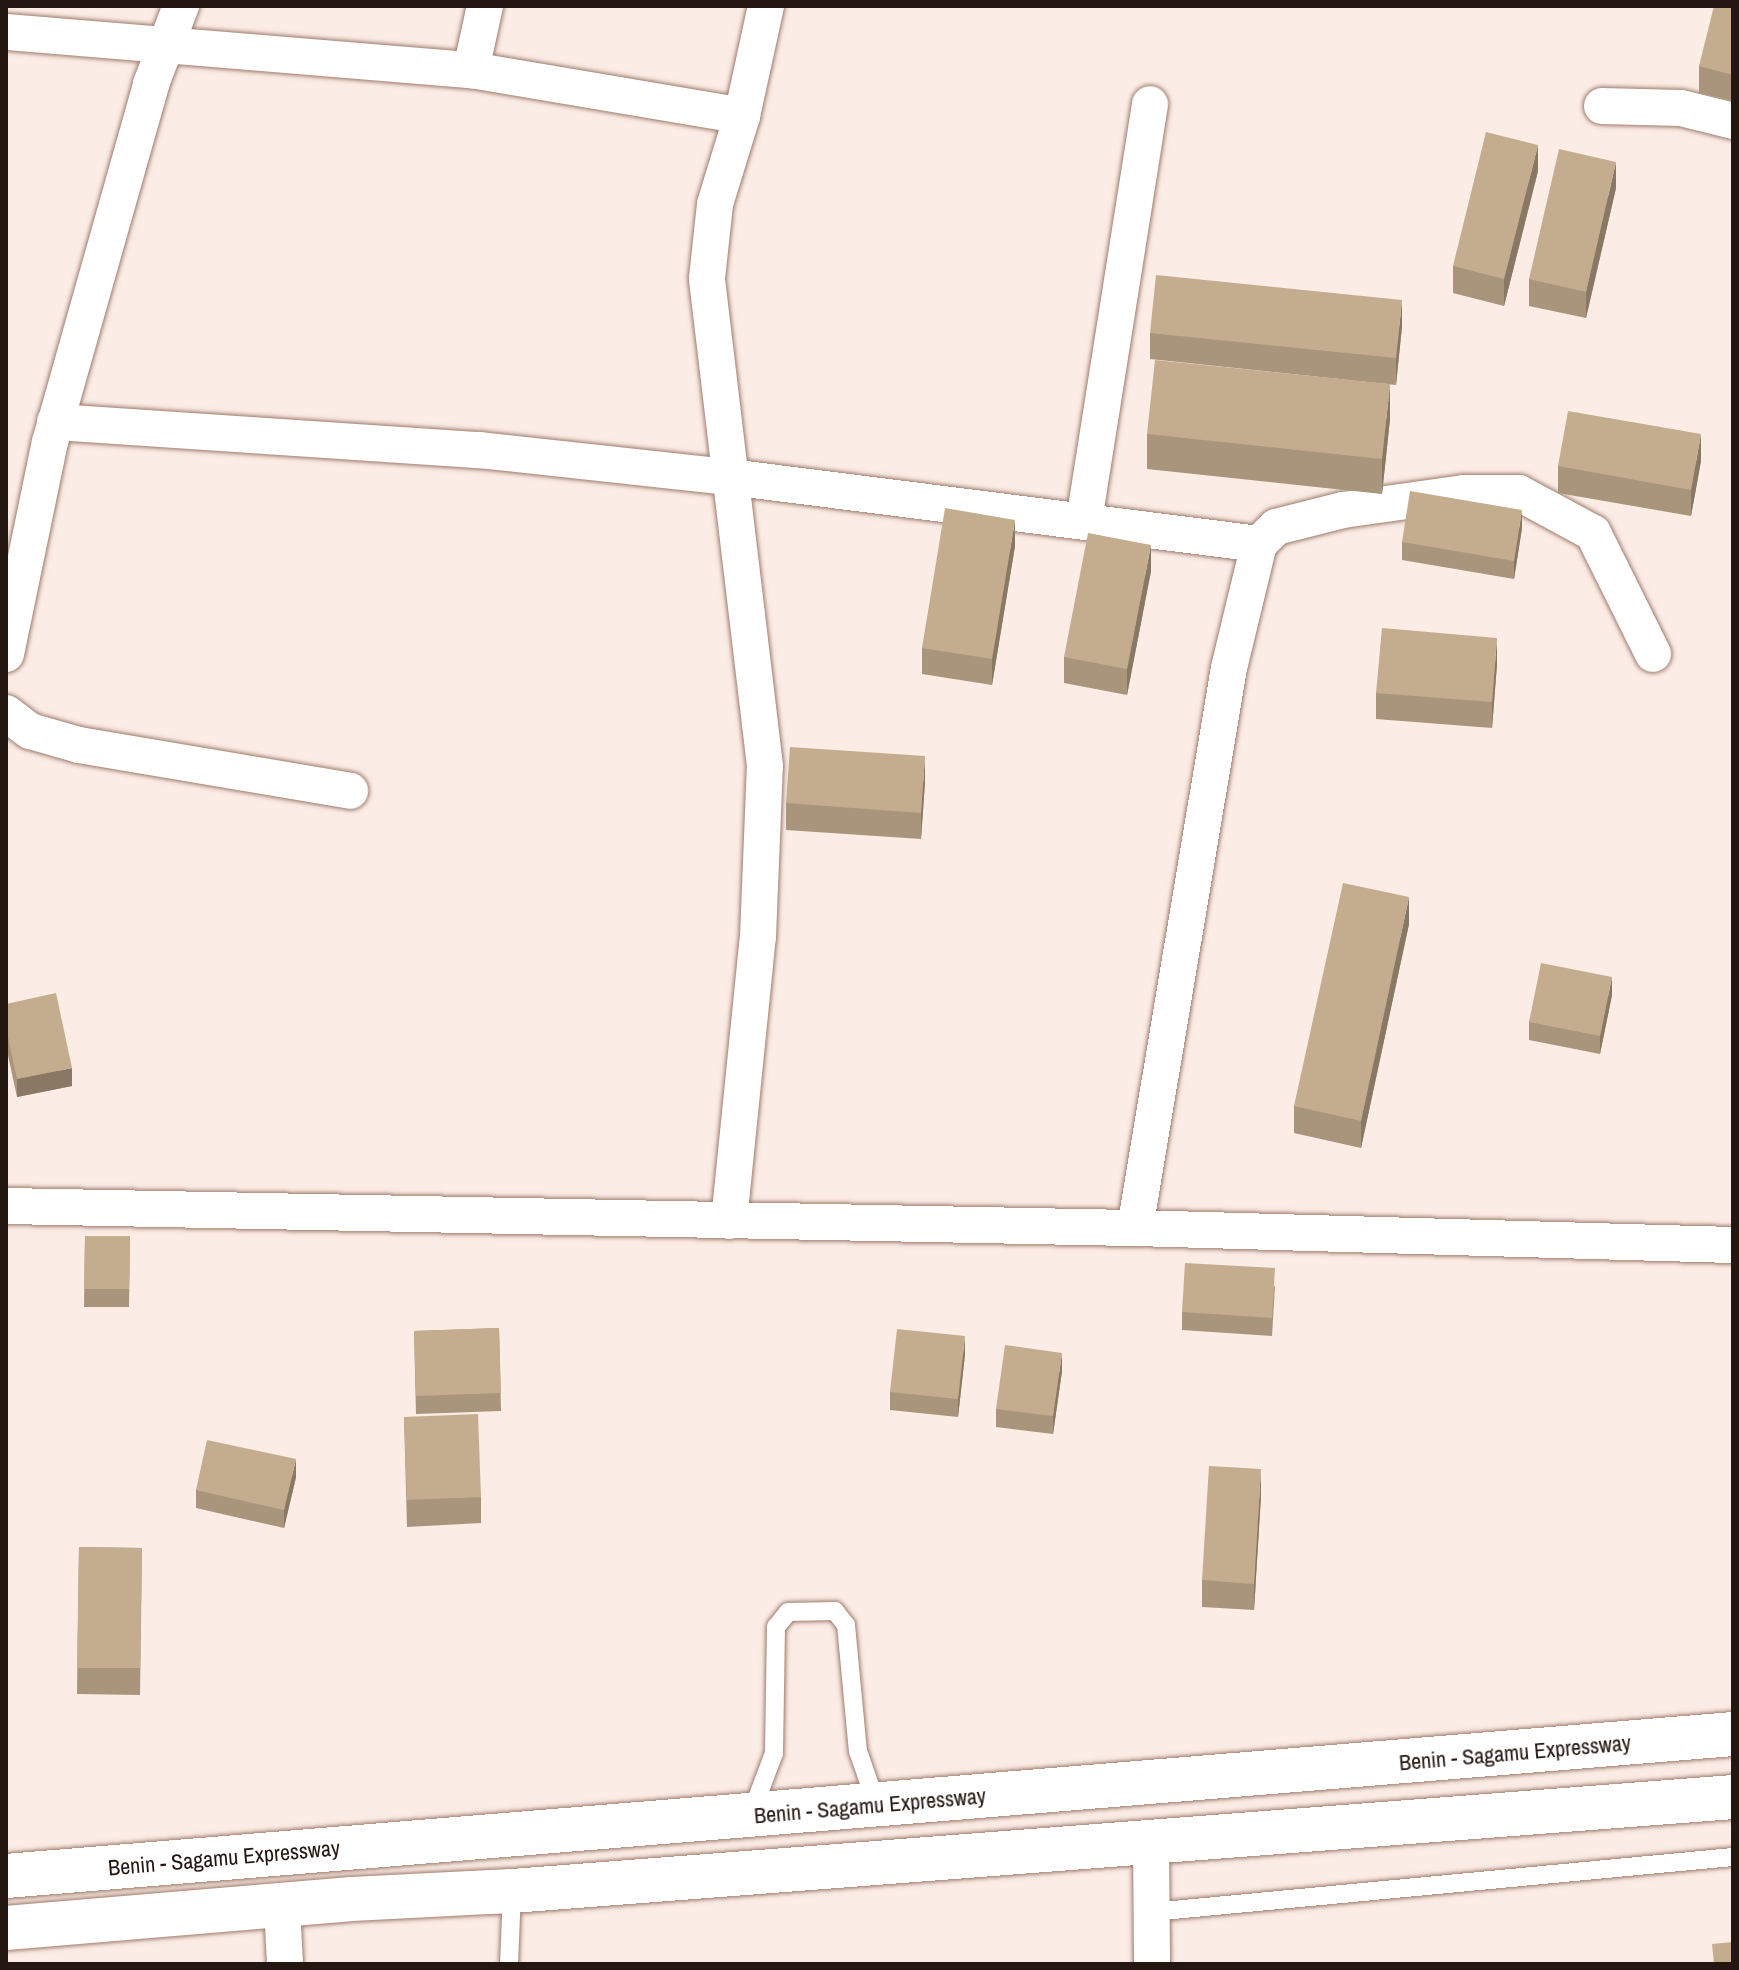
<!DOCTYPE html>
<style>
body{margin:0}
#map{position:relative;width:1739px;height:1970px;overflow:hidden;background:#fbece5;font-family:"Archivo Narrow",sans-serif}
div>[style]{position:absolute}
.roads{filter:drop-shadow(0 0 2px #9e7b6c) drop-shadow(0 0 2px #9e7b6c)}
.lane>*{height:18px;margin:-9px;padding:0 9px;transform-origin:9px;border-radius:9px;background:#fff}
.street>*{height:36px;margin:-18px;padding:0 18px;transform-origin:18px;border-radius:18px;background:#fff}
.highway>*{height:44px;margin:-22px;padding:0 22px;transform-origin:22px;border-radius:22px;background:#fff}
.wall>*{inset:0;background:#a9957b}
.shaded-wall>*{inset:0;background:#897964}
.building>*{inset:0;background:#c4ad8f}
span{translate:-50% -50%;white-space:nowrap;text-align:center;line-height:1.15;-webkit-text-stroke:6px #fff;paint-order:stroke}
.street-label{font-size:22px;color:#241711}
.frame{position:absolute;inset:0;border:8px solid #241711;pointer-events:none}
</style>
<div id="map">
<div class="roads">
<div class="lane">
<i style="left:751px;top:1814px;width:65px;rotate:-69.3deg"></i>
<i style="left:774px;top:1753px;width:126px;rotate:-89.1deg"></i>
<i style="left:776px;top:1627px;width:19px;rotate:-51deg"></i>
<i style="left:788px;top:1612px;width:47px;rotate:-1.2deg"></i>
<i style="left:835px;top:1611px;width:18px;rotate:52deg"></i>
<i style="left:846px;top:1625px;width:127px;rotate:84.6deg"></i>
<i style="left:858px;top:1751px;width:55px;rotate:70.9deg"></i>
<i style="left:1152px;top:1912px;width:584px;rotate:-5.41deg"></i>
<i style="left:509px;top:1964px;width:73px;rotate:-87.6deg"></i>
</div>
<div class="street">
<i style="left:6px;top:32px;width:467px;rotate:4.7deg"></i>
<i style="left:471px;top:70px;width:275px;rotate:9.6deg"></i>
<i style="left:471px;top:70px;width:66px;rotate:-77.7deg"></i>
<i style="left:1602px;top:106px;width:79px;rotate:1.5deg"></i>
<i style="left:1681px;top:108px;width:54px;rotate:14deg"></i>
<i style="left:55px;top:422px;width:426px;rotate:3.8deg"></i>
<i style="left:480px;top:450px;width:251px;rotate:6.2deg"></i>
<i style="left:730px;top:477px;width:533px;rotate:7.22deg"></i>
<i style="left:1084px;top:521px;width:422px;rotate:-81deg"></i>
<i style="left:6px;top:654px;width:217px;rotate:-78.3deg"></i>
<i style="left:50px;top:442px;width:372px;rotate:-74.2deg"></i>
<i style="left:151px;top:84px;width:84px;rotate:-69deg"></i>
<i style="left:6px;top:713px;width:30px;rotate:37deg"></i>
<i style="left:30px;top:731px;width:51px;rotate:15.9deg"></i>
<i style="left:79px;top:745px;width:275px;rotate:9.6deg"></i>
<i style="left:6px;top:1206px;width:1129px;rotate:1.12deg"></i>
<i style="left:1135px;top:1228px;width:598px;rotate:1.63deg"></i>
<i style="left:729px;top:1221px;width:285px;rotate:-84.2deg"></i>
<i style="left:758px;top:937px;width:171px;rotate:-87.7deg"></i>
<i style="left:765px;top:766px;width:491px;rotate:-96.8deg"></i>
<i style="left:707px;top:278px;width:74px;rotate:-83.8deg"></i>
<i style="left:715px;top:204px;width:92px;rotate:-72.9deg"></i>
<i style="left:742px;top:116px;width:113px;rotate:-77.7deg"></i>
<i style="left:1135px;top:1228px;width:568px;rotate:-80.47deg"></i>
<i style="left:1229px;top:668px;width:128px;rotate:-76.4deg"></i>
<i style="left:1259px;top:544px;width:24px;rotate:-45deg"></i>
<i style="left:1276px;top:527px;width:69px;rotate:-14.2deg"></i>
<i style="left:1343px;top:510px;width:122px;rotate:-8deg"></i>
<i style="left:1464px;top:493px;width:55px"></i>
<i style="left:1519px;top:493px;width:84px;rotate:28.4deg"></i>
<i style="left:1593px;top:533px;width:135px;rotate:63.6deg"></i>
<i style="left:1151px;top:1842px;width:122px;rotate:89.5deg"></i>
<i style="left:282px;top:1905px;width:59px;rotate:87.1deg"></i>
</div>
<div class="highway">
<i style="left:6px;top:1876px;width:1733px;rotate:-4.7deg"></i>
<i style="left:6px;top:1928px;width:347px;rotate:-4.8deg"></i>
<i style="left:352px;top:1899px;width:160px;rotate:-2.9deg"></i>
<i style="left:512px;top:1891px;width:1225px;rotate:-4.4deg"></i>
</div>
</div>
<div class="wall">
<i style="clip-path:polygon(1733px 6px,1733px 101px,1699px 93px,1699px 66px)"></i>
<i style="clip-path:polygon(1538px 171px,1504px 306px,1453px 293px,1453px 266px)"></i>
<i style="clip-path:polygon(1616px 188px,1586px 318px,1529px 306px,1529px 279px)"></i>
<i style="clip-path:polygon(1402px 326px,1396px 385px,1150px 359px,1150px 333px)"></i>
<i style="clip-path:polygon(1390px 419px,1382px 494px,1147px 469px,1147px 434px)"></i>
<i style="clip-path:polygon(1701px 461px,1691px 516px,1558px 493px,1558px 466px)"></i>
<i style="clip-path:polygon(1522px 528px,1514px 579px,1402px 560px,1402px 542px)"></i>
<i style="clip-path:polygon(1015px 546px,992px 685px,922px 674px,922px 648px)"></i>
<i style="clip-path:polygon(1151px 571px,1127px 695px,1064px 683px,1064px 657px)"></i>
<i style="clip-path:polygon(1497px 664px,1492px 728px,1376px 719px,1376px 693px)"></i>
<i style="clip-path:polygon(925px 782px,921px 839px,786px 830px,786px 803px)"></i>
<i style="clip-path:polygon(1409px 924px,1361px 1148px,1294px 1133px,1294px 1106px)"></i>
<i style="clip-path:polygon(1612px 995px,1600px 1054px,1529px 1040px,1529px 1022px)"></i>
<i style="clip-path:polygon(6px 1004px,72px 1086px,17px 1097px,6px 1046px)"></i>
<i style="clip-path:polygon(85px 1236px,130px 1236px,129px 1307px,84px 1307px)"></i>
<i style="clip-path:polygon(1275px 1286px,1272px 1336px,1182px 1330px,1182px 1312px)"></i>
<i style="clip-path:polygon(499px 1328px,501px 1411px,416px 1414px,414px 1331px)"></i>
<i style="clip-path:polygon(965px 1354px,958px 1417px,890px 1410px,890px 1392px)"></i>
<i style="clip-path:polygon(1062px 1371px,1053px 1434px,996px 1427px,996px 1409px)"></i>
<i style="clip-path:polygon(404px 1417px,481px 1497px,481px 1523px,407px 1527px)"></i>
<i style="clip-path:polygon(296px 1477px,284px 1528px,196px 1508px,196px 1490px)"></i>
<i style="clip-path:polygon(1261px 1496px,1254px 1610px,1202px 1607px,1202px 1580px)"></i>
<i style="clip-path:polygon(79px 1547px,142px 1548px,140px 1695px,77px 1694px)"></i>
</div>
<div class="shaded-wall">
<i style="clip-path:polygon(1538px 145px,1538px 171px,1504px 306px,1504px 279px)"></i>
<i style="clip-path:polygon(1616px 162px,1616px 188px,1586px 318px,1586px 292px)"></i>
<i style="clip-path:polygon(1402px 300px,1402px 326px,1396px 385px,1396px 358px)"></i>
<i style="clip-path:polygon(1390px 384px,1390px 419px,1382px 494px,1382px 459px)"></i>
<i style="clip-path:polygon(1701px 434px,1701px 461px,1691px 516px,1691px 490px)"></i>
<i style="clip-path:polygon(1522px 510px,1522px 528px,1514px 579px,1514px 561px)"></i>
<i style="clip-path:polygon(1015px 520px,1015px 546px,992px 685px,992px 659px)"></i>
<i style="clip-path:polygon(1151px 545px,1151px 571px,1127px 695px,1127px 669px)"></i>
<i style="clip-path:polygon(1497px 638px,1497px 664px,1492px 728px,1492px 702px)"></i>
<i style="clip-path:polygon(925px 756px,925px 782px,921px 839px,921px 813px)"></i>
<i style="clip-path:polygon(1409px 897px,1409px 924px,1361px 1148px,1361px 1121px)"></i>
<i style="clip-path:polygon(1612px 977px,1612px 995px,1600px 1054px,1600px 1036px)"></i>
<i style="clip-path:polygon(72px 1068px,72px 1086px,17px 1097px,17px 1079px)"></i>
<i style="clip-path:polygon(965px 1336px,965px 1354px,958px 1417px,958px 1399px)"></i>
<i style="clip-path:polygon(1062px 1353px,1062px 1371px,1053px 1434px,1053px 1416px)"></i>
<i style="clip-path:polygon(296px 1459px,296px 1477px,284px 1528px,284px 1510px)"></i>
<i style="clip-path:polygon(1261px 1469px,1261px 1496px,1254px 1610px,1254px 1584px)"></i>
</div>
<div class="building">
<i style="clip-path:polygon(1714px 6px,1733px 6px,1733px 75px,1699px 66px)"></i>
<i style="clip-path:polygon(1486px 132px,1538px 145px,1504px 279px,1453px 266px)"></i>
<i style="clip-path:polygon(1559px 149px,1616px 162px,1586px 292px,1529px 279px)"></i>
<i style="clip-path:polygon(1156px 275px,1402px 300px,1396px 358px,1150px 333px)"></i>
<i style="clip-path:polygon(1155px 360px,1390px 384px,1382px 459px,1147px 434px)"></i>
<i style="clip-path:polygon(1568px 411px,1701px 434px,1691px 490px,1558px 466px)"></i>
<i style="clip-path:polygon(1410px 491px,1522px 510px,1514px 561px,1402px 542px)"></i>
<i style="clip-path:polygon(945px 508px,1015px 520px,992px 659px,922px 648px)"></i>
<i style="clip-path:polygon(1088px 533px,1151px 545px,1127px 669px,1064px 657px)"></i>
<i style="clip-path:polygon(1382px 628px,1497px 638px,1492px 702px,1376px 693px)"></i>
<i style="clip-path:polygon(790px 747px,925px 756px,921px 813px,786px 803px)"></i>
<i style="clip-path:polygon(1343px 883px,1409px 897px,1361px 1121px,1294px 1106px)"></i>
<i style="clip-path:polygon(1541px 963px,1612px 977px,1600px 1036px,1529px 1022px)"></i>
<i style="clip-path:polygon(56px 993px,72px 1068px,17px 1079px,6px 1028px,6px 1004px)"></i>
<i style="clip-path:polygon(85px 1236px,130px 1236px,129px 1289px,84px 1289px)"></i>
<i style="clip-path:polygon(1185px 1263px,1275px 1268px,1272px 1318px,1182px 1312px)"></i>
<i style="clip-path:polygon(499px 1328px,501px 1393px,416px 1396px,414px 1331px)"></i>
<i style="clip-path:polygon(897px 1329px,965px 1336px,958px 1399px,890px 1392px)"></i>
<i style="clip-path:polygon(1005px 1345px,1062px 1353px,1053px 1416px,996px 1409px)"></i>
<i style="clip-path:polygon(478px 1414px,481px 1497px,407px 1500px,404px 1417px)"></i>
<i style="clip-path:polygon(207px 1440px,296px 1459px,284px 1510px,196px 1490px)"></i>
<i style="clip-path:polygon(1209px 1466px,1261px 1469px,1254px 1584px,1202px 1580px)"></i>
<i style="clip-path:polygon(79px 1547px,142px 1548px,140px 1668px,77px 1668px)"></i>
<i style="clip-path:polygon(1733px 1942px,1733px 1964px,1714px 1964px,1712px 1944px)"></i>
</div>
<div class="street-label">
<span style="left:1515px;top:1753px;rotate:-5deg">Benin - Sagamu Expressway</span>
<span style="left:870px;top:1806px;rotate:-5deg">Benin - Sagamu Expressway</span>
<span style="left:224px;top:1858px;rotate:-5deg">Benin - Sagamu Expressway</span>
</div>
<div class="frame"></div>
</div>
